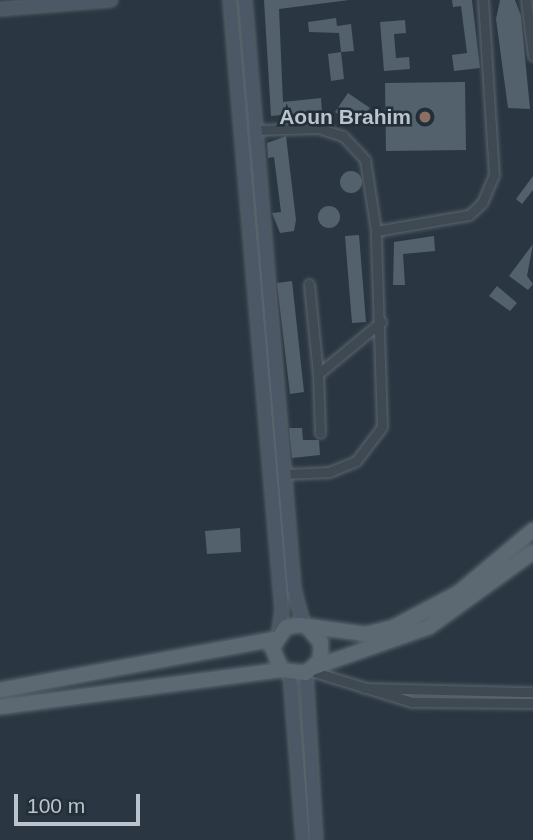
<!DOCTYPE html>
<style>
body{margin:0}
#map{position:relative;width:533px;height:840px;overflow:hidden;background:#2a3742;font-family:Arial,sans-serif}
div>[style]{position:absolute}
.building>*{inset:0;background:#53616d}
.round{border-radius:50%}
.roads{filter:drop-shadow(0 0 2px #5c666f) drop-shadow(0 0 2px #5c666f)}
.minor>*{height:9px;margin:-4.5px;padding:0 4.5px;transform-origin:4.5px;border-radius:4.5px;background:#3e4952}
.secondary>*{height:12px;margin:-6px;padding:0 6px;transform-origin:6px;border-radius:6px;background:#4c5865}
.primary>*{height:14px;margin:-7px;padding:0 7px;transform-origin:7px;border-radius:7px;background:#5c6872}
.dots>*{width:19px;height:19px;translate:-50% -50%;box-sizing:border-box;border:4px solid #222e38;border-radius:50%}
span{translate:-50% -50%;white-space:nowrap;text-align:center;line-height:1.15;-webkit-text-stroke:5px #222e38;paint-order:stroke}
.poi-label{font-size:21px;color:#bbc3cc;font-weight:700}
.right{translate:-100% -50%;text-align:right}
.scale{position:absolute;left:14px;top:794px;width:126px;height:32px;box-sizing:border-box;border:4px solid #bbc3cc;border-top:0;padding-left:9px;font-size:21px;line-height:24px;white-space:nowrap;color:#bbc3cc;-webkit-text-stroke:5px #222e38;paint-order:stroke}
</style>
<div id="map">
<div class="building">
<i style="clip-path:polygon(264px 0,349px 0,279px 9px,283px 102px,321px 98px,322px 111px,271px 116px)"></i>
<i style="clip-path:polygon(452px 0,472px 0,480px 68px,454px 71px,452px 55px,467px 53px,461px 6px,453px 7px)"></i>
<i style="clip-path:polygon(500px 0,515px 0,521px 16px,530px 109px,508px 108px,496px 19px)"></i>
<i style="clip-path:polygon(336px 18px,337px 26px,351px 24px,354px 51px,341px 52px,339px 33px,309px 32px,308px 22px)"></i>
<i style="clip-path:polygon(405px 20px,406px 33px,394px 34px,396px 58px,409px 57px,410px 69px,384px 71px,380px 22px)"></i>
<i style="clip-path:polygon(341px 52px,344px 79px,331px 81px,328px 54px)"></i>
<i style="clip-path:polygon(465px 82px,466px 150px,386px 151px,385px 83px)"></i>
<i style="clip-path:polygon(348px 93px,370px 108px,356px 127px,335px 112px)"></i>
<i style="clip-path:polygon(286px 136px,296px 220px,294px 231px,280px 233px,272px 213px,281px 212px,274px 157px,268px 158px,267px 143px)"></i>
<i class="round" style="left:340px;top:171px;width:22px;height:22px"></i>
<i style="clip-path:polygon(533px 176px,533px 190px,522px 204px,516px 199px)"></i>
<i class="round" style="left:318px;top:206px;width:22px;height:22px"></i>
<i style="clip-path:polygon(359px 235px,366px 322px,352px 323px,345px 236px)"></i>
<i style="clip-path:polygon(434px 236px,435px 251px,403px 254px,405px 285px,393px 285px,394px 242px)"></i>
<i style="clip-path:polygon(533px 244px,527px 276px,533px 284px,528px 290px,509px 276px)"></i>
<i style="clip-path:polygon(292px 281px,304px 392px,290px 394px,277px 283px)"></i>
<i style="clip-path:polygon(497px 286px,517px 303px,510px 311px,489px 296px)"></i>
<i style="clip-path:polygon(289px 428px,302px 428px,303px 440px,319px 440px,320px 455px,292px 458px)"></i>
<i style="clip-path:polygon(240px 528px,241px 552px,207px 554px,205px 531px)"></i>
</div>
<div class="roads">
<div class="minor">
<i style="left:526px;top:0;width:56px;rotate:82.9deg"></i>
<i style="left:257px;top:130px;width:61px;rotate:-1.9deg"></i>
<i style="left:318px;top:128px;width:26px;rotate:18deg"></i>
<i style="left:343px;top:136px;width:33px;rotate:47deg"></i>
<i style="left:365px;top:160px;width:72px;rotate:81.2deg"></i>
<i style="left:376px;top:231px;width:94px;rotate:-9.8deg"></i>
<i style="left:469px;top:215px;width:18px;rotate:-43deg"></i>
<i style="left:482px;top:203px;width:30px;rotate:-67deg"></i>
<i style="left:494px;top:175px;width:175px;rotate:-93.6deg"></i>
<i style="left:309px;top:284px;width:90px;rotate:84.3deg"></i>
<i style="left:320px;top:433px;width:59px;rotate:-91.9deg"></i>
<i style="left:318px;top:374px;width:82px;rotate:-39.5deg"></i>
<i style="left:286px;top:474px;width:43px;rotate:-2.7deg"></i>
<i style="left:329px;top:472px;width:29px;rotate:-22deg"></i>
<i style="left:356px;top:461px;width:43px;rotate:-52.6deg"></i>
<i style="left:382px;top:427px;width:196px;rotate:-91.8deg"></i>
<i style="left:311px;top:671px;width:106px;rotate:17.1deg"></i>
<i style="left:412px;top:702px;width:121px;rotate:0.5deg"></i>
<i style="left:364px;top:688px;width:169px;rotate:1.4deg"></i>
</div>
<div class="secondary">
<i style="left:230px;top:0;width:612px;rotate:85.13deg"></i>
<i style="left:282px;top:610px;width:22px;rotate:98deg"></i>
<i style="left:245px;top:0;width:591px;rotate:85.24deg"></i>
<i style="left:294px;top:589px;width:38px;rotate:75deg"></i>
<i style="left:0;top:9px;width:111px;rotate:-4.6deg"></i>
<i style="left:306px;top:673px;width:167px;rotate:86.6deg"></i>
<i style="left:290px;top:674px;width:167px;rotate:85.5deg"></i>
</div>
<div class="primary">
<i style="left:308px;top:628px;width:20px;rotate:49deg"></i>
<i style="left:321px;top:643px;width:17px;rotate:93deg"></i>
<i style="left:320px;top:660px;width:19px;rotate:137deg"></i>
<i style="left:306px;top:673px;width:24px;rotate:-173deg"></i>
<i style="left:282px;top:670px;width:24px;rotate:-114deg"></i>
<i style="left:272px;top:648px;width:25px;rotate:-56deg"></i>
<i style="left:286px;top:627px;width:14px;rotate:-8deg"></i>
<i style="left:300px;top:625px;width:67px;rotate:7.8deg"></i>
<i style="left:366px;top:634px;width:29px;rotate:-14deg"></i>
<i style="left:394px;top:627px;width:72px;rotate:-28deg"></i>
<i style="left:458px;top:593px;width:98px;rotate:-40deg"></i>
<i style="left:315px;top:667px;width:121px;rotate:-19.3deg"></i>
<i style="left:429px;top:627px;width:128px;rotate:-35.8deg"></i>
<i style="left:0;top:690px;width:279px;rotate:-10.5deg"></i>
<i style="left:0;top:707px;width:284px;rotate:-7.5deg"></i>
</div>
</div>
<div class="dots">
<i style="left:425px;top:117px;background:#8d6e63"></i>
</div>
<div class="poi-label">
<span class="right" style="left:411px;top:117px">Aoun Brahim</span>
</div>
<div class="scale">100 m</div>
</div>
